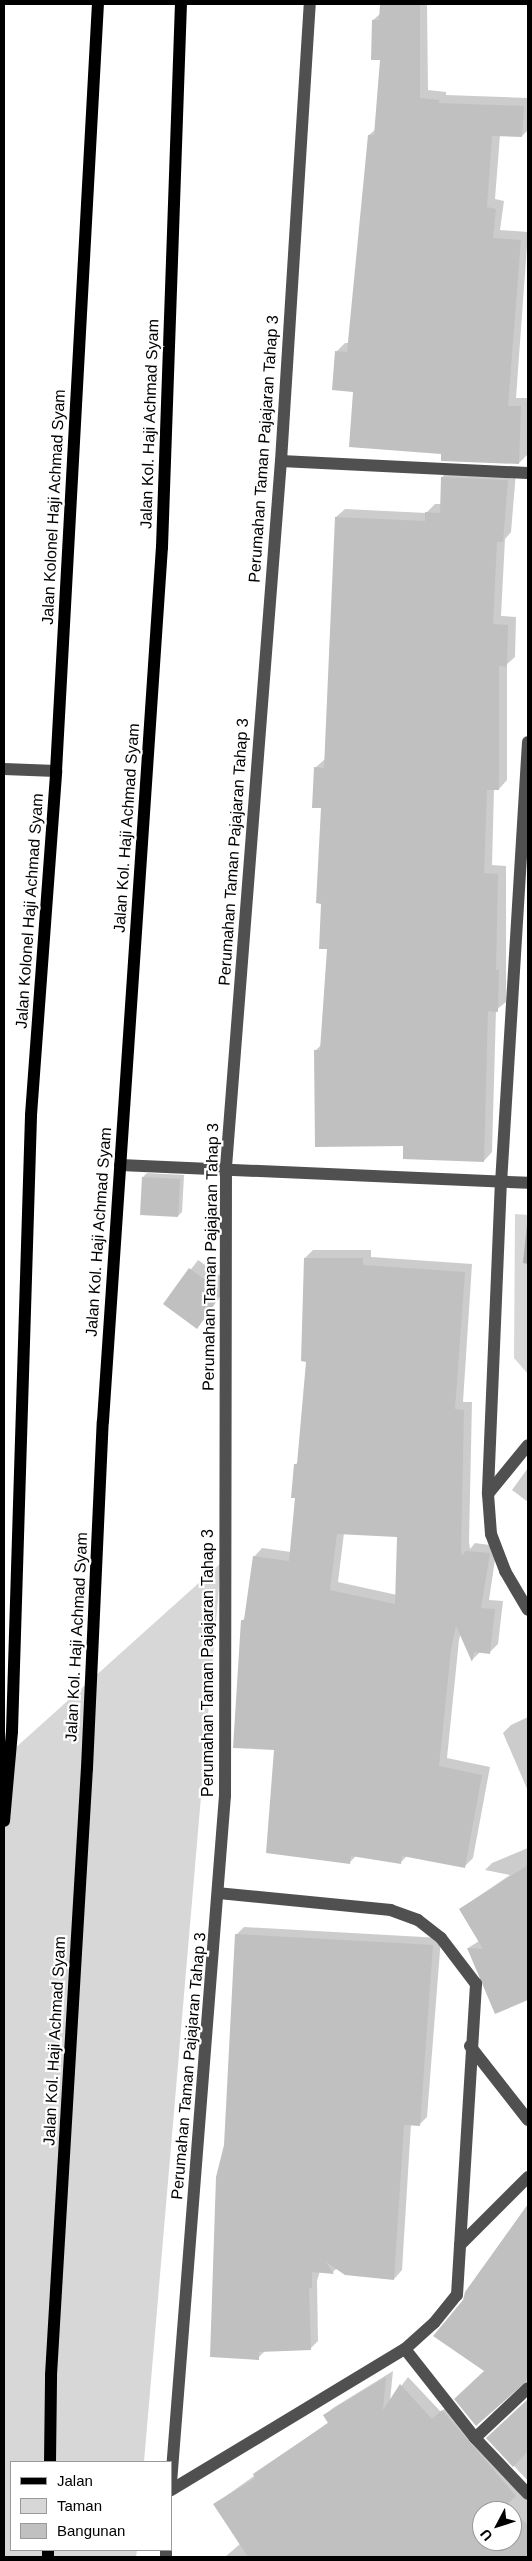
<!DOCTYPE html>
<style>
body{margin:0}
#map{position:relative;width:532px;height:2561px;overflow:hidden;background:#fff;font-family:Helvetica,sans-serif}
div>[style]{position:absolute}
.green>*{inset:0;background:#d7d7d7}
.shadow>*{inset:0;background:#0003}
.building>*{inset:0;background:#c0c0c0}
.minor>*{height:12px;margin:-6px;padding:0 6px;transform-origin:6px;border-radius:6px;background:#505050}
.major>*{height:12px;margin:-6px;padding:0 6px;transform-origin:6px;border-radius:6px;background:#000}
span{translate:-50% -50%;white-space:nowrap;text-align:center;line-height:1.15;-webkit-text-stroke:4.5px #fff;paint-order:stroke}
.street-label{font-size:16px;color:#000}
.frame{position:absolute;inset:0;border:5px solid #000;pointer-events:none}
.legend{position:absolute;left:10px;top:2461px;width:162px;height:90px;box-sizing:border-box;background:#fff;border:1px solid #999;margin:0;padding:6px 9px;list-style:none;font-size:15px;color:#000}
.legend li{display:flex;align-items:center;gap:10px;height:25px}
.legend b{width:25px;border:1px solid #999}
.north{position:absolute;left:472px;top:2501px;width:50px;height:50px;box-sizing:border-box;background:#fff;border:1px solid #999;border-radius:50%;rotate:230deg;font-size:14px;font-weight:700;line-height:20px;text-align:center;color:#000}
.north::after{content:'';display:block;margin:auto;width:18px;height:22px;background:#000;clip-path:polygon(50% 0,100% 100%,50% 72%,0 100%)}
</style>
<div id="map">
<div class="green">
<i style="clip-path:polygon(515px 1214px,528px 1215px,528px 1374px,514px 1358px)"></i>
<i style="clip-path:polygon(221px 1563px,144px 2462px,11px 2462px,11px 2550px,137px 2550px,136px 2557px,4px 2557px,4px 1758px)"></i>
</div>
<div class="shadow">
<i style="clip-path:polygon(382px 4px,427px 4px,428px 90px,446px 92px,446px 95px,528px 98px,528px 130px,522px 136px,500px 135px,495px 199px,504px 201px,500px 230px,528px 232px,516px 398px,528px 398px,527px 455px,519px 463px,443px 453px,354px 391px,337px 351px,345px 343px,349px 343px,369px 135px,376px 129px,381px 59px,373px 20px,381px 13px)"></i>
<i style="clip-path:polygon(450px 469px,516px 472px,511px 532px,505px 539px,501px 616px,516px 617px,515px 657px,507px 664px,507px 780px,499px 789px,494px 789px,492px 865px,506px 866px,506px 1002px,496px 1010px,492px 1152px,484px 1161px,405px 1145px,316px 1050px,322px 1044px,328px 948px,322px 902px,322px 807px,315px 768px,325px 759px,336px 517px,345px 509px,426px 513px,435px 504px,441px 504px,442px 477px)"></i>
<i style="clip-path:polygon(147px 1173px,184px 1175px,182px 1212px,178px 1216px,143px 1177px)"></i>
<i style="clip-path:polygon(528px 1214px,528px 1264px,523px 1263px)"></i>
<i style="clip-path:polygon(evenodd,313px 1250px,371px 1250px,371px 1257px,472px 1264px,463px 1402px,472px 1402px,469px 1542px,470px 1549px,475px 1543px,497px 1546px,489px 1600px,503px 1601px,498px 1644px,490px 1652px,480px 1652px,472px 1660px,461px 1632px,459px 1640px,447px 1758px,490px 1767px,473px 1858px,465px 1866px,407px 1856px,401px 1862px,356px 1856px,349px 1863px,275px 1749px,242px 1621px,246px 1617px,254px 1557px,262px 1548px,291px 1552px,296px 1497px,295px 1465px,298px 1462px,307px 1360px,305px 1258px,313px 1250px,344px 1533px,398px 1536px,397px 1595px,338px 1582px,344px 1533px)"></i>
<i style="clip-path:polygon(198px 1260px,226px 1280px,226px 1289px,197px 1327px,165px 1304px)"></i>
<i style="clip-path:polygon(528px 1468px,528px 1502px,512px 1490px)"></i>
<i style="clip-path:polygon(528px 1717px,528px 1791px,503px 1733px,511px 1725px)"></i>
<i style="clip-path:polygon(528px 1848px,528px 1998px,495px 2012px,468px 1948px,479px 1941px,460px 1909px,510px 1875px,485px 1870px,492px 1863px)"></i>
<i style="clip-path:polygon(244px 1927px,441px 1938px,427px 2117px,419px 2125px,411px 2124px,402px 2270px,394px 2279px,337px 2268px,333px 2272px,320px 2271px,317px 2281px,318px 2341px,310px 2349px,266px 2350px,258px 2358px,225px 2145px,236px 1935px)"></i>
<i style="clip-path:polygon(528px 2206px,528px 2381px,486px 2371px,464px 2301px,478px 2276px)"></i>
<i style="clip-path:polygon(evenodd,393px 2371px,390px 2401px,408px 2377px,441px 2412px,451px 2403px,528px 2490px,528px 2557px,225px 2557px,240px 2544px,215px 2504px,329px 2422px,325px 2415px,333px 2408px,393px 2371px,482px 2511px,512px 2511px,512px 2541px,482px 2541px,482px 2511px)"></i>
<i style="clip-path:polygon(528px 2400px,528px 2481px,488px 2438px)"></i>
</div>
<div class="building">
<i style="clip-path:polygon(380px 4px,420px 4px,420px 98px,439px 100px,439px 103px,524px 106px,522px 137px,492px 136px,487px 207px,496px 209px,493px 238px,521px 240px,508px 406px,521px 406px,519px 464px,441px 461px,441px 454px,349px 447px,353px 392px,332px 390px,335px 351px,347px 352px,368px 135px,374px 135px,380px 60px,371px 60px,372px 20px,379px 20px)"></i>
<i style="clip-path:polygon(441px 477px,508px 480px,503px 542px,497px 542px,493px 624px,508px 625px,507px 667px,499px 666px,499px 790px,487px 790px,484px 873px,498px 874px,496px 970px,499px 970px,498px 1012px,488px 1011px,484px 1162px,403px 1159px,403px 1146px,315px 1147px,314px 1050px,320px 1050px,327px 949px,319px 949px,321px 904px,316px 903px,321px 808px,312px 808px,314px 767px,324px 768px,335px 517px,425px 521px,425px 512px,440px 513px)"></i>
<i style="clip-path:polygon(142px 1177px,180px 1179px,178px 1217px,140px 1215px)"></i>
<i style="clip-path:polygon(evenodd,304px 1258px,363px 1258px,363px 1265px,465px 1272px,455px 1409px,464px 1410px,461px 1551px,462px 1556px,466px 1551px,490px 1553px,481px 1608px,495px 1609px,490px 1654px,474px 1652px,472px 1662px,456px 1626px,451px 1650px,439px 1766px,482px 1775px,465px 1868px,402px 1856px,401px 1864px,351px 1856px,350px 1864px,266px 1853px,274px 1750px,233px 1748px,241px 1620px,244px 1620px,253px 1556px,289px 1561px,295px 1498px,291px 1498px,294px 1464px,297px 1464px,306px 1362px,301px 1361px,304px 1258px,337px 1534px,397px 1537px,395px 1604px,330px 1590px,337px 1534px)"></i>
<i style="clip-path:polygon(189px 1268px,218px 1289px,218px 1299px,197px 1329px,163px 1304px)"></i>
<i style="clip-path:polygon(528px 1865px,528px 2000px,495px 2014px,467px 1948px,483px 1949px,459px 1909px)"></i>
<i style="clip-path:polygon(235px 1934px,433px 1945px,420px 2126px,404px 2125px,394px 2280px,345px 2275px,326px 2262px,334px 2274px,312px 2272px,312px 2288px,309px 2288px,311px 2350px,259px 2352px,259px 2360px,210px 2357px,216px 2177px,224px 2145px)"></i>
<i style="clip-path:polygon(528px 2204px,528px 2380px,476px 2426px,454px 2399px,484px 2371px,433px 2336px,463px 2300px,465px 2292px)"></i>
<i style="clip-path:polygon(evenodd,386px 2377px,383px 2410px,400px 2384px,432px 2419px,442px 2410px,516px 2496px,508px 2503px,528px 2526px,528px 2557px,248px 2557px,213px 2504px,255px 2478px,253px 2474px,328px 2423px,323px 2415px,386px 2377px,482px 2511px,512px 2511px,512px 2541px,482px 2541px,482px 2511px)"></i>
<i style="clip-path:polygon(528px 2399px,528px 2451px,513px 2467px,486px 2438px)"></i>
</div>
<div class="minor">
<i style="left:281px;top:461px;width:247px;rotate:2.8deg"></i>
<i style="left:528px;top:742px;width:439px;rotate:93.5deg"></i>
<i style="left:501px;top:1180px;width:314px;rotate:92.4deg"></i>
<i style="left:488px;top:1494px;width:40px;rotate:85.7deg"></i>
<i style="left:491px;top:1534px;width:40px;rotate:69deg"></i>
<i style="left:505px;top:1571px;width:45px;rotate:59.5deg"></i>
<i style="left:4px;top:769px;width:52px;rotate:2.2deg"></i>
<i style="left:120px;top:1165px;width:408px;rotate:2.5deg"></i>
<i style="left:488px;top:1494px;width:63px;rotate:-50.8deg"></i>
<i style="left:470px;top:2046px;width:94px;rotate:51.9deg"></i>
<i style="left:460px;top:2245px;width:96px;rotate:-45deg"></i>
<i style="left:405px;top:2349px;width:113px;rotate:51.8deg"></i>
<i style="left:475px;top:2438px;width:77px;rotate:46.6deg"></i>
<i style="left:475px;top:2438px;width:73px;rotate:-43.3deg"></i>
<i style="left:171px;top:2483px;width:689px;rotate:-85.51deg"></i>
<i style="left:225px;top:1796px;width:629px;rotate:-89.91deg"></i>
<i style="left:226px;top:1167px;width:708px;rotate:-85.55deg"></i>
<i style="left:281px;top:461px;width:458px;rotate:-86.4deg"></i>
<i style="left:171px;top:2490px;width:273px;rotate:-31.1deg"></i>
<i style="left:405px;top:2349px;width:39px;rotate:-42deg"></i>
<i style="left:434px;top:2323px;width:36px;rotate:-51deg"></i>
<i style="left:457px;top:2295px;width:312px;rotate:-86.5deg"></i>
<i style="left:476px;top:1984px;width:58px;rotate:-127.3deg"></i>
<i style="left:441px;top:1938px;width:29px;rotate:-142deg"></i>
<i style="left:418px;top:1920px;width:29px;rotate:-160deg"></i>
<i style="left:391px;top:1910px;width:173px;rotate:-174.4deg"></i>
<i style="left:166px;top:2557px;width:7px;rotate:-90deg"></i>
</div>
<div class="major">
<i style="left:4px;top:1821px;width:90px;rotate:-84.9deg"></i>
<i style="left:12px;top:1731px;width:616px;rotate:-88.23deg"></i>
<i style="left:31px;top:1115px;width:345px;rotate:-85.8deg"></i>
<i style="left:56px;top:771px;width:768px;rotate:-86.87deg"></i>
<i style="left:50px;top:2462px;width:87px;rotate:-89.3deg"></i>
<i style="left:51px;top:2375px;width:608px;rotate:-86.61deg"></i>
<i style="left:87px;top:1768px;width:347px;rotate:-87.4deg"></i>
<i style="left:103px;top:1421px;width:876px;rotate:-86.14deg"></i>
<i style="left:162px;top:547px;width:543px;rotate:-88deg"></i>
<i style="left:48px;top:2557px;width:7px;rotate:-90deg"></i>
</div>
<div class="street-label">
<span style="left:150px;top:424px;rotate:-88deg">Jalan Kol. Haji Achmad Syam</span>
<span style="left:264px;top:449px;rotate:-86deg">Perumahan Taman Pajajaran Tahap 3</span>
<span style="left:54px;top:507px;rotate:-87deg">Jalan Kolonel Haji Achmad Syam</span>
<span style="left:127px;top:828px;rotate:-86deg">Jalan Kol. Haji Achmad Syam</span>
<span style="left:234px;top:852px;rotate:-86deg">Perumahan Taman Pajajaran Tahap 3</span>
<span style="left:30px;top:911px;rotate:-86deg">Jalan Kolonel Haji Achmad Syam</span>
<span style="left:99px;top:1232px;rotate:-86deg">Jalan Kol. Haji Achmad Syam</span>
<span style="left:211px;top:1257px;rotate:-89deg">Perumahan Taman Pajajaran Tahap 3</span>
<span style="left:77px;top:1637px;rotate:-87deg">Jalan Kol. Haji Achmad Syam</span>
<span style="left:208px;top:1663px;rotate:-90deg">Perumahan Taman Pajajaran Tahap 3</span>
<span style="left:55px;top:2041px;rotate:-87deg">Jalan Kol. Haji Achmad Syam</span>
<span style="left:189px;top:2066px;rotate:-85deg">Perumahan Taman Pajajaran Tahap 3</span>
</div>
<div class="frame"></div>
<ul class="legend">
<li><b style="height:6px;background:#000"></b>Jalan</li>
<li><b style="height:14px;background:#d7d7d7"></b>Taman</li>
<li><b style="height:14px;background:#c0c0c0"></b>Bangunan</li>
</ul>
<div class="north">U</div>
</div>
